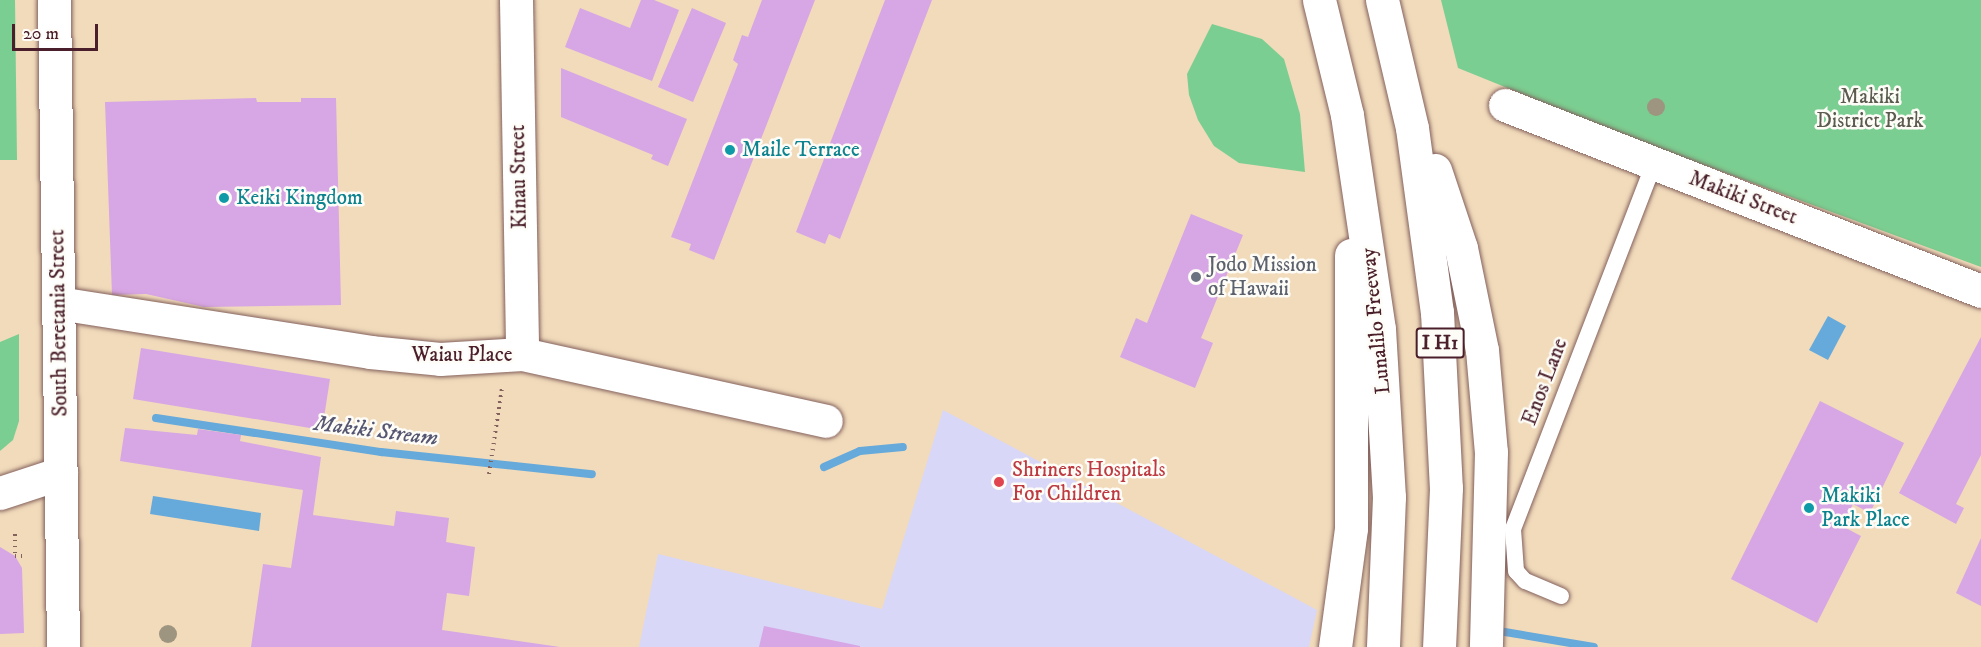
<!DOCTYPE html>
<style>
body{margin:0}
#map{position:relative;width:1981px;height:647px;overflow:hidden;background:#f1dbbb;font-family:"IM FELL DW Pica",serif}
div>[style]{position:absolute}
.built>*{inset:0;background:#d8d7f8}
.green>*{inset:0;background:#7bce91}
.water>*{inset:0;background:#66a9db}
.stream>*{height:8px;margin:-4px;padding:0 4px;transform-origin:4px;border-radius:4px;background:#66a9db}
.building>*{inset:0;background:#d7a6e5}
.path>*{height:4px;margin-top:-2px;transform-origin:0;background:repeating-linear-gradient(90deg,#84615d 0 1.5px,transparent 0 6px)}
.roads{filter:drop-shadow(0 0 2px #84615d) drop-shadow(0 0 2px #84615d)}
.lane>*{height:16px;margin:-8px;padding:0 8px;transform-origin:8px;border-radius:8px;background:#fff}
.street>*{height:33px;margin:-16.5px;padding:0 16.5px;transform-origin:16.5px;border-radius:16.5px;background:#fff}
.primary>*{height:33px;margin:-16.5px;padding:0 16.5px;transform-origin:16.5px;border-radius:16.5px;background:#fff}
.highway>*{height:33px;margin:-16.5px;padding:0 16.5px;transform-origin:16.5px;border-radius:16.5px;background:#fff}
.trees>*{width:18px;height:18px;margin:-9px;border-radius:50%;background:#9e9580}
.dots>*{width:16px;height:16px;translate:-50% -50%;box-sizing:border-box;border:3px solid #fdfcf7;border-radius:50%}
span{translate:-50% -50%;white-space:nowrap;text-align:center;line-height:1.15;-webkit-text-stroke:5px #fdfcf7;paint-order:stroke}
.shield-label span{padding:2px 4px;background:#fdfcf7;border:2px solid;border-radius:4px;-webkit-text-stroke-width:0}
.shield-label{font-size:20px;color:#4a1f2b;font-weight:700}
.park-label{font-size:21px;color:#5b5c4f}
.culture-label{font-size:21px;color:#0d838f}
.left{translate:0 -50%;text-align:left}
.street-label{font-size:21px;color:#4a1f2b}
.worship-label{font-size:21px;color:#5b616d}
.health-label{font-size:21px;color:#be3a42}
.water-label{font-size:22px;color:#555671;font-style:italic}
.scale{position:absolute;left:12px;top:24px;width:86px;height:27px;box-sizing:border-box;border:3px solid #4a1f2b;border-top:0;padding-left:8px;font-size:18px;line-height:21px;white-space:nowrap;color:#4a1f2b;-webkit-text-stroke:4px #fdfcf7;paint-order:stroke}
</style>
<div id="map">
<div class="built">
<i style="clip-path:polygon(943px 410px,1317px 610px,1309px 647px,639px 647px,658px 554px,882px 609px)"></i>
</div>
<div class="green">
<i style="clip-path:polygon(0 0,15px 0,17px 160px,0 160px)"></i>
<i style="clip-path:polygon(1441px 0,1981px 0,1981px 267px,1633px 139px,1458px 68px)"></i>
<i style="clip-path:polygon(1212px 24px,1262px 39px,1284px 59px,1300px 114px,1305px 172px,1239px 163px,1214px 146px,1198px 120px,1189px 95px,1187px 74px)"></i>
<i style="clip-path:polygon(19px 334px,19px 421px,13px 440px,0 451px,0 342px)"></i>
</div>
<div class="water">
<i style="clip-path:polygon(1828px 316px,1846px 326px,1828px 360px,1809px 350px)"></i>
<i style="clip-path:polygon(153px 496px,261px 513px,259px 531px,150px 514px)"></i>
</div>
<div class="stream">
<i style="left:156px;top:418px;width:228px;rotate:8.6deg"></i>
<i style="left:381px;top:452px;width:212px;rotate:6deg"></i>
<i style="left:824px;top:467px;width:39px;rotate:-24deg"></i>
<i style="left:860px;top:451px;width:43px;rotate:-5.3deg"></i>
<i style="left:1505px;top:632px;width:90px;rotate:9.6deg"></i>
</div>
<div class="building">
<i style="clip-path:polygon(641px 0,654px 0,679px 10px,652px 81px,565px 47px,580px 8px,630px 28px)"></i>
<i style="clip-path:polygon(762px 0,815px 0,714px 260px,689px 250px,691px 244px,671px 237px,738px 64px,733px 60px,742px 35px,748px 37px)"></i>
<i style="clip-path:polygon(885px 0,932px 0,840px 239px,829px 234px,825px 244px,796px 232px)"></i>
<i style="clip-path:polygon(692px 8px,726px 23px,693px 102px,658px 87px)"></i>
<i style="clip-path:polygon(561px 68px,687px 119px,668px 166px,651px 159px,653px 155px,561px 117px)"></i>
<i style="clip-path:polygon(256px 98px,257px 102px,301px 102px,301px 98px,336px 98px,341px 305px,204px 307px,146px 294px,112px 295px,105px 102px)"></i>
<i style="clip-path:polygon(1191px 214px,1243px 235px,1201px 338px,1213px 343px,1195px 388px,1120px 357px,1136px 318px,1147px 323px)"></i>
<i style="clip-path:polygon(1981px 337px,1981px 455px,1956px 504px,1964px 508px,1956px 524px,1899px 493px)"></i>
<i style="clip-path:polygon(141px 348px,330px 379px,322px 430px,133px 399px)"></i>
<i style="clip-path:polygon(1820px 401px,1904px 443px,1870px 513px,1853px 504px,1842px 526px,1861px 536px,1817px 623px,1731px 579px)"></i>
<i style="clip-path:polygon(125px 428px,197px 435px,198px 429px,241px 435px,240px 441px,321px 457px,313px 515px,394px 526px,396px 511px,449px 518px,446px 542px,475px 547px,469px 596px,447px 593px,442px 630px,560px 647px,251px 647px,263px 564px,291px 568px,303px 490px,120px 461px)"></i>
<i style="clip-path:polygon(1981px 538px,1981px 606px,1956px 593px)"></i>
<i style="clip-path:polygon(0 547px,15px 556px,22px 568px,24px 633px,0 634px)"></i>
<i style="clip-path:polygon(764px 626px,860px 646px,860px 647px,759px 647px)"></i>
</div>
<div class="path">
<i style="left:489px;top:474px;width:87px;rotate:-81.4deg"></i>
<i style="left:15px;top:534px;width:22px;rotate:90deg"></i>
<i style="left:15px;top:556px;width:8px"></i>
</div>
<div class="roads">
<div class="lane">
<i style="left:1561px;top:596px;width:39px;rotate:-157deg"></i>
<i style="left:1525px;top:581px;width:13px;rotate:-132deg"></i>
<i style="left:1516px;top:571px;width:42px;rotate:-94.1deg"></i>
<i style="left:1513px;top:529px;width:391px;rotate:-68.9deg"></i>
</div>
<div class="street">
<i style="left:516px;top:0;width:354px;rotate:89deg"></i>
<i style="left:1505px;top:105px;width:511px;rotate:21.34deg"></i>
<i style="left:58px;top:303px;width:316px;rotate:8.9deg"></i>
<i style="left:370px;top:352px;width:70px;rotate:5.7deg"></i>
<i style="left:440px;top:359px;width:82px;rotate:-3.5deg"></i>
<i style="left:522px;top:354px;width:311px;rotate:12.4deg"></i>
</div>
<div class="primary">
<i style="left:54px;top:0;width:647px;rotate:89.2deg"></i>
<i style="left:0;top:493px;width:64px;rotate:-18.2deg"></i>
</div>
<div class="highway">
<i style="left:1319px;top:0;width:118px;rotate:76.3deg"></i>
<i style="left:1347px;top:115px;width:216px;rotate:81.5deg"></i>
<i style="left:1379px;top:329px;width:168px;rotate:86.6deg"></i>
<i style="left:1389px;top:497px;width:150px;rotate:92.3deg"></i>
<i style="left:1382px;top:0;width:131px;rotate:76.8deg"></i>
<i style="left:1412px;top:128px;width:186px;rotate:82.3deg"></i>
<i style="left:1437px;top:312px;width:176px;rotate:87.1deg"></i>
<i style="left:1446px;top:488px;width:159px;rotate:92.5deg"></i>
<i style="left:1435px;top:170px;width:82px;rotate:71.6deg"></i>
<i style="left:1461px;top:248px;width:104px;rotate:78.4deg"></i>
<i style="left:1482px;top:350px;width:102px;rotate:85deg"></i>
<i style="left:1491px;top:452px;width:195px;rotate:91.5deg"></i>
<i style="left:1335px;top:647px;width:120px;rotate:-82.3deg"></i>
<i style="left:1351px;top:528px;width:273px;rotate:-90deg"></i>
</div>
</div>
<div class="trees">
<i style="left:1656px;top:107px"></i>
<i style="left:168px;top:634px"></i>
</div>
<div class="dots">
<i style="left:730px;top:150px;background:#0f9aa8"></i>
<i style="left:224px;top:198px;background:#0f9aa8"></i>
<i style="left:1196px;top:277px;background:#6b7280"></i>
<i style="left:999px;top:482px;background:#e0444e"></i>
<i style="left:1809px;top:508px;background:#0f9aa8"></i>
</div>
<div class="shield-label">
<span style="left:1440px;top:343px">I H1</span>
</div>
<div class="park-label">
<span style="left:1870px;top:109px">Makiki<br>District Park</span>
</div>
<div class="culture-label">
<span class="left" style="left:742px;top:150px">Maile Terrace</span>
<span class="left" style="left:236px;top:198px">Keiki Kingdom</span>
<span class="left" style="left:1821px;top:508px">Makiki<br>Park Place</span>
</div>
<div class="street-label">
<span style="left:519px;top:177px;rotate:-91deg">Kinau Street</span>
<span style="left:1743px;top:198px;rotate:21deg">Makiki Street</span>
<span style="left:1376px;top:321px;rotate:-96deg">Lunalilo Freeway</span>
<span style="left:59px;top:323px;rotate:-91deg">South Beretania Street</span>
<span style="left:462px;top:355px">Waiau Place</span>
<span style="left:1545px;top:382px;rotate:-69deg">Enos Lane</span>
</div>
<div class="worship-label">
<span class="left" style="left:1208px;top:277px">Jodo Mission<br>of Hawaii</span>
</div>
<div class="health-label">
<span class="left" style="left:1012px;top:482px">Shriners Hospitals<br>For Children</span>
</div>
<div class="water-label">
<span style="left:376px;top:431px;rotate:7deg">Makiki Stream</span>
</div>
<div class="scale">20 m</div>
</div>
